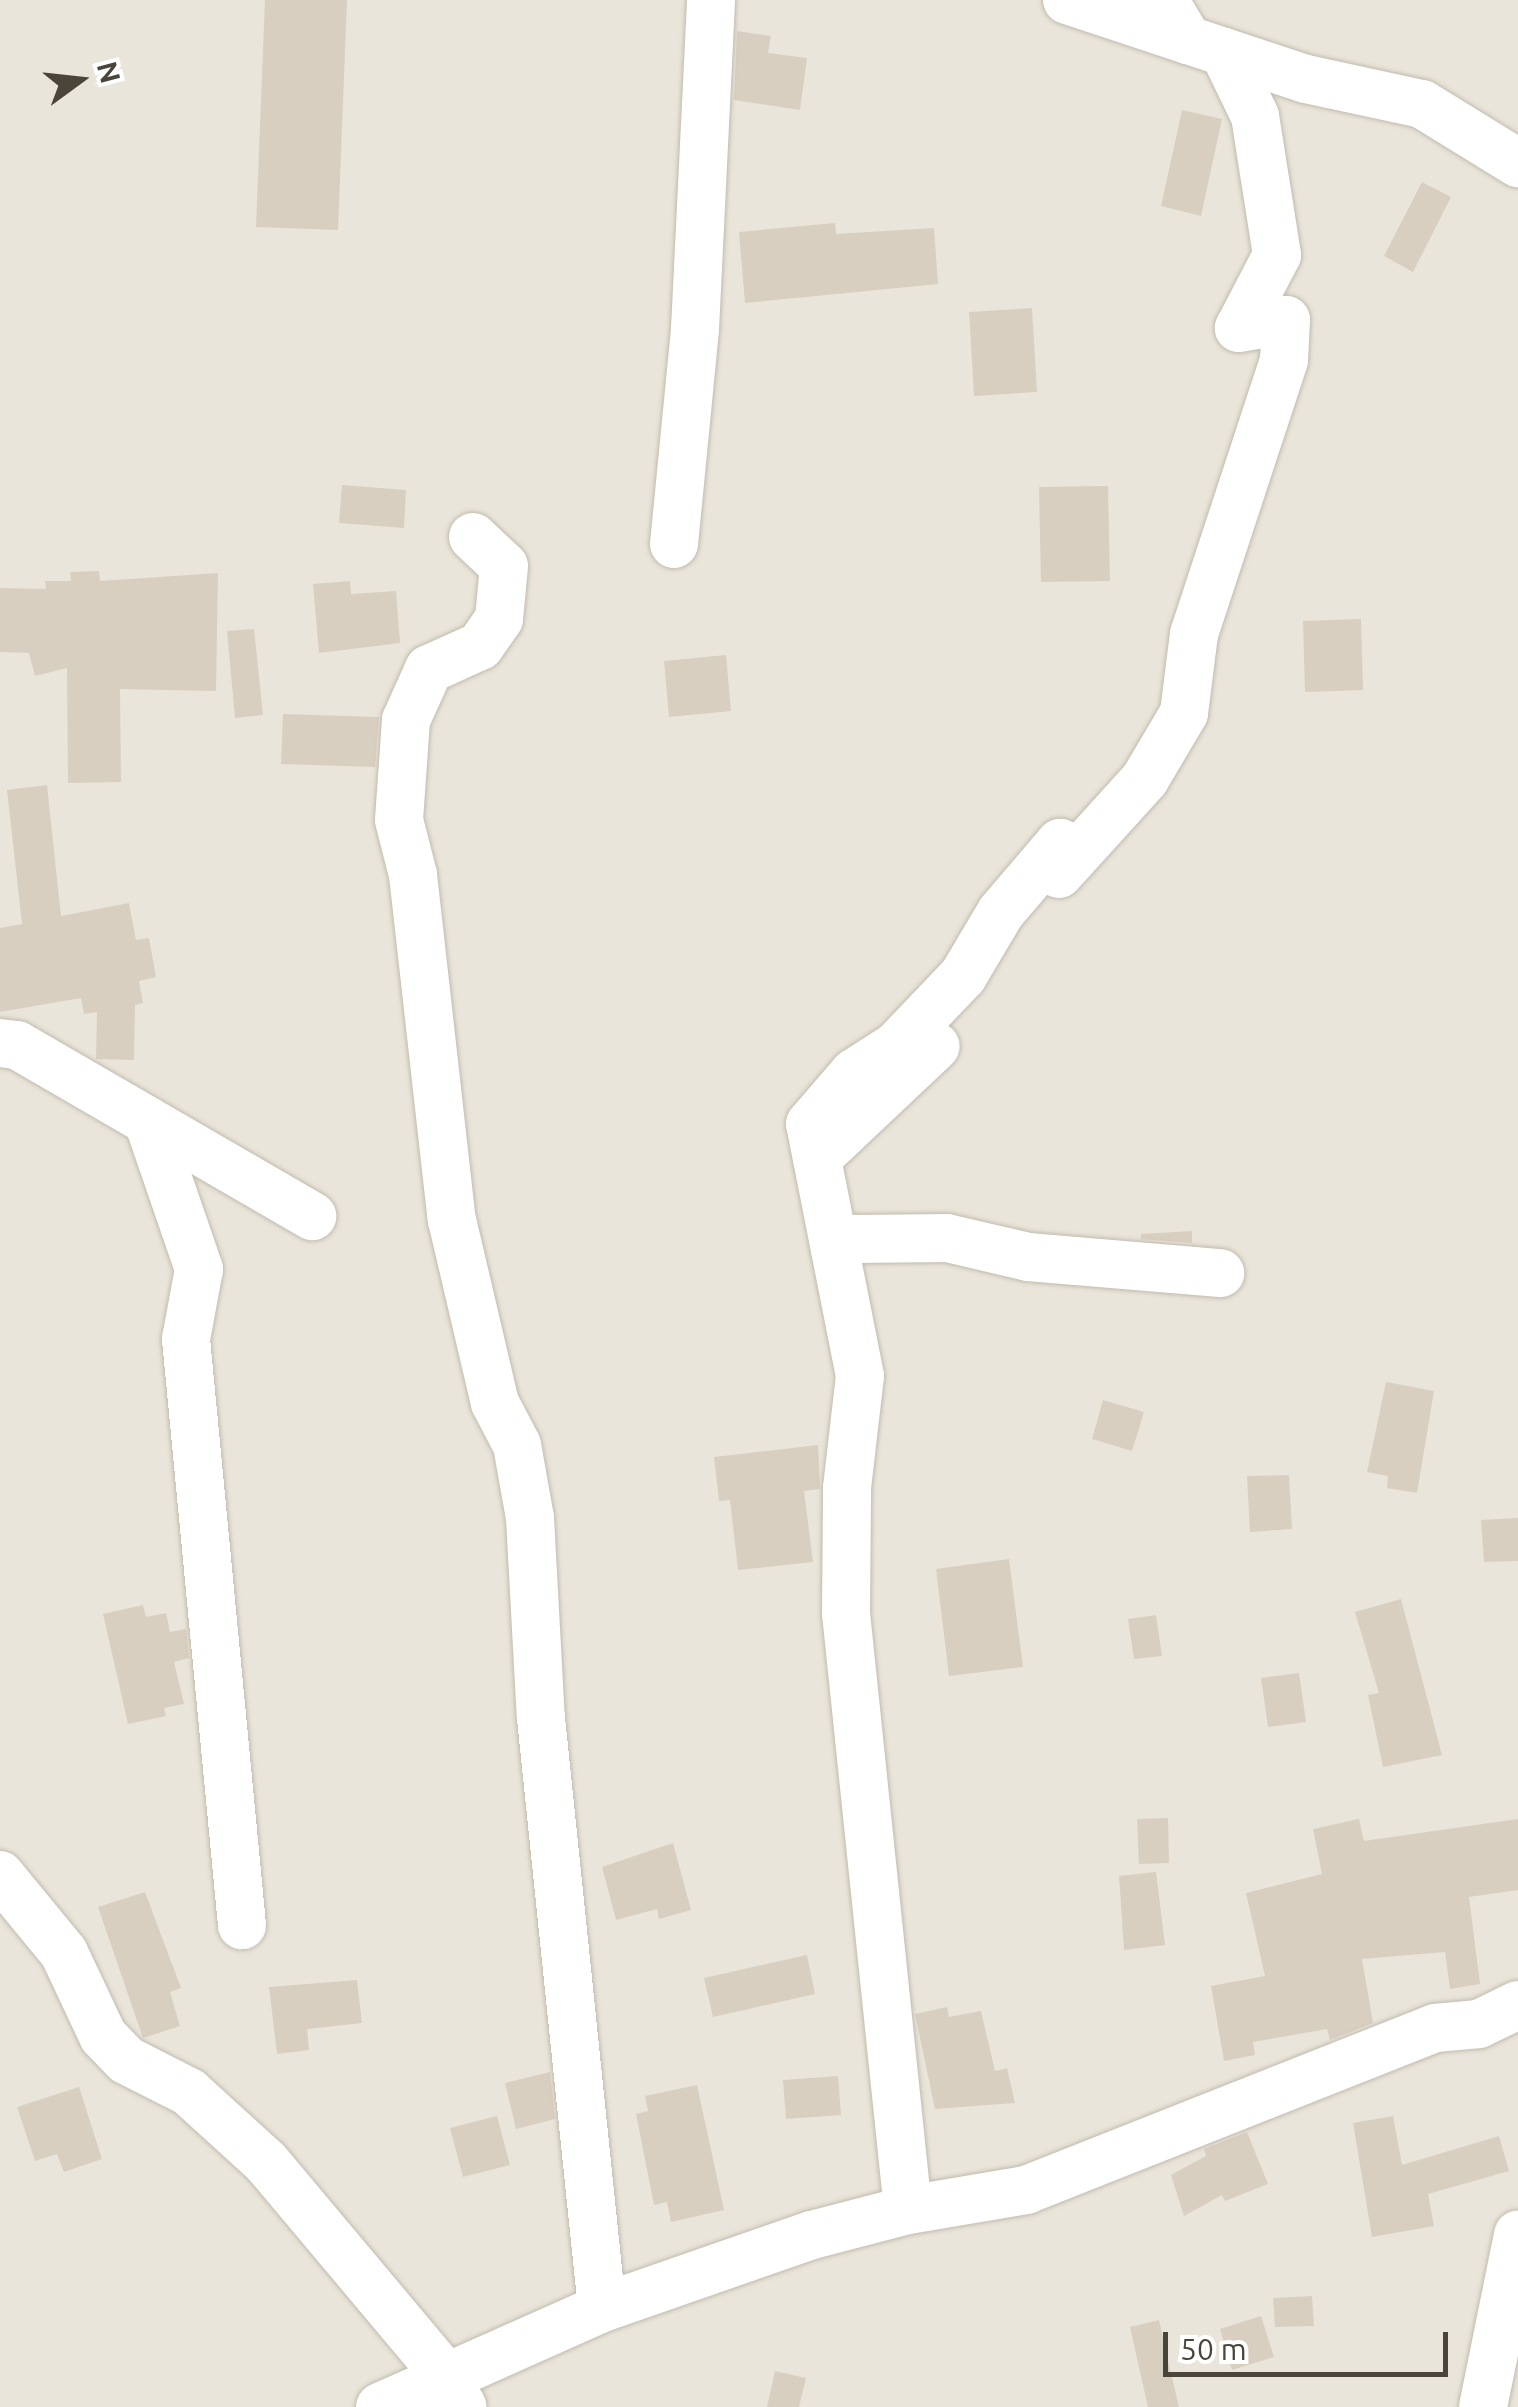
<!DOCTYPE html>
<style>
body{margin:0}
#map{position:relative;width:1518px;height:2407px;overflow:hidden;background:#f6f3ec;font-family:Ubuntu,sans-serif}
div>[style]{position:absolute}
.residential>*{inset:0;background:#eae5da}
.building>*{inset:0;background:#d8cfc1}
.roads{filter:drop-shadow(0 0 2px #c2bbae) drop-shadow(0 0 2px #c2bbae)}
.minor>*{height:48px;margin:-24px;padding:0 24px;transform-origin:24px;border-radius:24px;background:#fff}
span{translate:-50% -50%;white-space:nowrap;text-align:center;line-height:1.15;-webkit-text-stroke:8px #fff;paint-order:stroke}
.north{position:absolute;left:30px;top:30px;width:100px;height:100px;-webkit-text-stroke:8px #fff;paint-order:stroke;rotate:75deg;font-size:28px;font-weight:700;line-height:40px;text-align:center;color:#4b4439}
.north::after{content:'';display:block;margin:auto;width:35px;height:45px;background:#4b4439;clip-path:polygon(50% 0,100% 100%,50% 72%,0 100%)}
.scale{position:absolute;left:1163px;top:2332px;width:285px;height:45px;box-sizing:border-box;border:5px solid #4b4439;border-top:0;padding-left:12px;font-size:30px;line-height:35px;white-space:nowrap;color:#4b4439;-webkit-text-stroke:8px #fff;paint-order:stroke}
</style>
<div id="map">
<div class="residential">
<i style="clip-path:polygon(0 0,1518px 0,1518px 2407px,0 2407px)"></i>
</div>
<div class="building">
<i style="clip-path:polygon(265px 0,347px 0,338px 230px,256px 227px)"></i>
<i style="clip-path:polygon(737px 31px,771px 36px,768px 53px,807px 58px,800px 110px,734px 100px)"></i>
<i style="clip-path:polygon(1182px 110px,1222px 119px,1201px 216px,1161px 206px)"></i>
<i style="clip-path:polygon(1422px 182px,1451px 197px,1413px 272px,1384px 256px)"></i>
<i style="clip-path:polygon(835px 223px,836px 234px,934px 228px,938px 284px,745px 303px,739px 232px)"></i>
<i style="clip-path:polygon(1032px 308px,1037px 392px,974px 396px,969px 312px)"></i>
<i style="clip-path:polygon(342px 485px,406px 490px,404px 528px,339px 523px)"></i>
<i style="clip-path:polygon(1108px 486px,1110px 581px,1041px 582px,1039px 487px)"></i>
<i style="clip-path:polygon(99px 571px,100px 581px,218px 573px,216px 691px,120px 689px,121px 782px,68px 783px,67px 668px,35px 676px,29px 653px,0 652px,0 588px,46px 589px,45px 581px,71px 581px,70px 572px)"></i>
<i style="clip-path:polygon(350px 581px,351px 594px,396px 591px,400px 643px,319px 653px,313px 584px)"></i>
<i style="clip-path:polygon(1361px 619px,1363px 690px,1305px 692px,1303px 621px)"></i>
<i style="clip-path:polygon(254px 629px,263px 715px,235px 718px,227px 631px)"></i>
<i style="clip-path:polygon(726px 655px,731px 711px,669px 717px,664px 661px)"></i>
<i style="clip-path:polygon(283px 714px,379px 717px,375px 767px,281px 764px)"></i>
<i style="clip-path:polygon(47px 785px,61px 916px,129px 903px,136px 940px,149px 938px,156px 977px,139px 981px,143px 1003px,135px 1005px,134px 1060px,96px 1059px,97px 1012px,84px 1014px,81px 998px,0 1012px,0 928px,22px 924px,7px 790px)"></i>
<i style="clip-path:polygon(1192px 1231px,1192px 1243px,1141px 1239px,1141px 1234px)"></i>
<i style="clip-path:polygon(1386px 1382px,1434px 1391px,1417px 1493px,1387px 1488px,1388px 1476px,1367px 1472px)"></i>
<i style="clip-path:polygon(1103px 1400px,1144px 1412px,1132px 1451px,1092px 1439px)"></i>
<i style="clip-path:polygon(818px 1445px,820px 1489px,804px 1491px,813px 1562px,738px 1570px,730px 1500px,719px 1501px,714px 1457px)"></i>
<i style="clip-path:polygon(1289px 1475px,1292px 1529px,1250px 1532px,1247px 1476px)"></i>
<i style="clip-path:polygon(1518px 1518px,1518px 1561px,1484px 1562px,1481px 1520px)"></i>
<i style="clip-path:polygon(1009px 1559px,1023px 1667px,949px 1676px,936px 1569px)"></i>
<i style="clip-path:polygon(1401px 1599px,1442px 1755px,1383px 1767px,1368px 1695px,1379px 1693px,1355px 1612px)"></i>
<i style="clip-path:polygon(143px 1605px,146px 1617px,166px 1613px,170px 1632px,186px 1629px,189px 1658px,174px 1662px,184px 1704px,164px 1708px,166px 1716px,128px 1724px,103px 1614px)"></i>
<i style="clip-path:polygon(1156px 1615px,1162px 1656px,1134px 1659px,1128px 1619px)"></i>
<i style="clip-path:polygon(1299px 1673px,1306px 1722px,1268px 1727px,1261px 1678px)"></i>
<i style="clip-path:polygon(1168px 1818px,1169px 1863px,1139px 1864px,1137px 1819px)"></i>
<i style="clip-path:polygon(1359px 1819px,1364px 1841px,1518px 1819px,1518px 1890px,1469px 1897px,1480px 1984px,1450px 1989px,1445px 1952px,1362px 1959px,1373px 2023px,1330px 2040px,1327px 2029px,1253px 2042px,1255px 2055px,1224px 2061px,1211px 1986px,1265px 1976px,1246px 1893px,1322px 1874px,1313px 1829px)"></i>
<i style="clip-path:polygon(673px 1843px,691px 1910px,659px 1919px,657px 1909px,616px 1920px,602px 1867px)"></i>
<i style="clip-path:polygon(1156px 1872px,1165px 1945px,1124px 1950px,1119px 1876px)"></i>
<i style="clip-path:polygon(145px 1892px,181px 1988px,170px 1992px,180px 2026px,143px 2038px,98px 1907px)"></i>
<i style="clip-path:polygon(807px 1955px,815px 1994px,713px 2017px,704px 1978px)"></i>
<i style="clip-path:polygon(357px 1980px,362px 2023px,307px 2029px,309px 2050px,277px 2054px,269px 1987px)"></i>
<i style="clip-path:polygon(947px 2007px,949px 2017px,981px 2011px,995px 2071px,1007px 2068px,1015px 2103px,935px 2109px,915px 2014px)"></i>
<i style="clip-path:polygon(550px 2072px,555px 2119px,516px 2129px,505px 2083px)"></i>
<i style="clip-path:polygon(838px 2076px,841px 2115px,786px 2119px,783px 2080px)"></i>
<i style="clip-path:polygon(697px 2085px,724px 2210px,671px 2222px,667px 2202px,654px 2205px,636px 2114px,648px 2111px,645px 2096px)"></i>
<i style="clip-path:polygon(79px 2087px,102px 2159px,64px 2172px,57px 2154px,35px 2161px,17px 2107px)"></i>
<i style="clip-path:polygon(497px 2116px,510px 2165px,463px 2177px,450px 2128px)"></i>
<i style="clip-path:polygon(1393px 2116px,1402px 2165px,1499px 2136px,1509px 2171px,1428px 2194px,1434px 2226px,1372px 2237px,1353px 2123px)"></i>
<i style="clip-path:polygon(1247px 2132px,1268px 2184px,1225px 2201px,1222px 2195px,1184px 2216px,1171px 2175px,1206px 2156px,1204px 2149px)"></i>
<i style="clip-path:polygon(1312px 2296px,1314px 2326px,1275px 2327px,1273px 2298px)"></i>
<i style="clip-path:polygon(1261px 2316px,1274px 2357px,1232px 2370px,1220px 2329px)"></i>
<i style="clip-path:polygon(1159px 2320px,1168px 2361px,1179px 2407px,1148px 2407px,1130px 2327px)"></i>
<i style="clip-path:polygon(775px 2371px,806px 2378px,799px 2407px,767px 2407px)"></i>
</div>
<div class="roads">
<div class="minor">
<i style="left:1067px;top:0;width:127px;rotate:18.3deg"></i>
<i style="left:1164px;top:0;width:47px;rotate:59deg"></i>
<i style="left:1188px;top:40px;width:124px;rotate:18.3deg"></i>
<i style="left:1306px;top:79px;width:119px;rotate:12.2deg"></i>
<i style="left:1422px;top:104px;width:113px;rotate:31.6deg"></i>
<i style="left:1224px;top:52px;width:71px;rotate:64.2deg"></i>
<i style="left:1255px;top:116px;width:141px;rotate:81deg"></i>
<i style="left:1277px;top:255px;width:82px;rotate:117.5deg"></i>
<i style="left:473px;top:537px;width:42px;rotate:43.1deg"></i>
<i style="left:504px;top:566px;width:53px;rotate:95.4deg"></i>
<i style="left:499px;top:619px;width:33px;rotate:125deg"></i>
<i style="left:480px;top:646px;width:56px;rotate:155.7deg"></i>
<i style="left:429px;top:669px;width:56px;rotate:114.3deg"></i>
<i style="left:406px;top:720px;width:100px;rotate:94deg"></i>
<i style="left:399px;top:820px;width:57px;rotate:75.7deg"></i>
<i style="left:413px;top:875px;width:347px;rotate:83.6deg"></i>
<i style="left:452px;top:1220px;width:188px;rotate:76.8deg"></i>
<i style="left:495px;top:1403px;width:47px;rotate:62.4deg"></i>
<i style="left:517px;top:1445px;width:74px;rotate:79.9deg"></i>
<i style="left:530px;top:1518px;width:200px;rotate:86.9deg"></i>
<i style="left:541px;top:1718px;width:593px;rotate:84.1deg"></i>
<i style="left:674px;top:544px;width:216px;rotate:-84.4deg"></i>
<i style="left:695px;top:329px;width:329px;rotate:-87.2deg"></i>
<i style="left:1059px;top:874px;width:128px;rotate:-47.8deg"></i>
<i style="left:1145px;top:779px;width:77px;rotate:-59.4deg"></i>
<i style="left:1184px;top:713px;width:80px;rotate:-82.8deg"></i>
<i style="left:1194px;top:634px;width:288px;rotate:-71.8deg"></i>
<i style="left:1284px;top:360px;width:40px;rotate:-87.1deg"></i>
<i style="left:1286px;top:320px;width:48px;rotate:170.3deg"></i>
<i style="left:0;top:1043px;width:17px;rotate:7deg"></i>
<i style="left:17px;top:1045px;width:151px;rotate:30.1deg"></i>
<i style="left:148px;top:1121px;width:157px;rotate:71deg"></i>
<i style="left:199px;top:1269px;width:71px;rotate:100.5deg"></i>
<i style="left:186px;top:1339px;width:589px;rotate:84.54deg"></i>
<i style="left:148px;top:1121px;width:190px;rotate:30.1deg"></i>
<i style="left:817px;top:1158px;width:163px;rotate:-43.3deg"></i>
<i style="left:835px;top:1250px;width:23px;rotate:-29deg"></i>
<i style="left:855px;top:1239px;width:92px;rotate:-0.6deg"></i>
<i style="left:947px;top:1238px;width:83px;rotate:13.2deg"></i>
<i style="left:1028px;top:1257px;width:193px;rotate:4.8deg"></i>
<i style="left:0;top:1875px;width:101px;rotate:50.6deg"></i>
<i style="left:64px;top:1953px;width:92px;rotate:64.8deg"></i>
<i style="left:103px;top:2036px;width:33px;rotate:46deg"></i>
<i style="left:126px;top:2060px;width:71px;rotate:26.9deg"></i>
<i style="left:189px;top:2092px;width:104px;rotate:42.3deg"></i>
<i style="left:266px;top:2162px;width:275px;rotate:50deg"></i>
<i style="left:443px;top:2373px;width:39px;rotate:60deg"></i>
<i style="left:908px;top:2210px;width:600px;rotate:-95.93deg"></i>
<i style="left:846px;top:1613px;width:125px;rotate:-89.5deg"></i>
<i style="left:847px;top:1488px;width:113px;rotate:-83.4deg"></i>
<i style="left:860px;top:1376px;width:257px;rotate:-101.2deg"></i>
<i style="left:810px;top:1124px;width:67px;rotate:-49.2deg"></i>
<i style="left:854px;top:1073px;width:50px;rotate:-32.7deg"></i>
<i style="left:896px;top:1046px;width:97px;rotate:-46.3deg"></i>
<i style="left:963px;top:976px;width:74px;rotate:-59.3deg"></i>
<i style="left:1001px;top:912px;width:91px;rotate:-49.5deg"></i>
<i style="left:1060px;top:843px;width:17px;rotate:21deg"></i>
<i style="left:380px;top:2407px;width:243px;rotate:-24deg"></i>
<i style="left:602px;top:2308px;width:222px;rotate:-19.2deg"></i>
<i style="left:812px;top:2235px;width:99px;rotate:-14.6deg"></i>
<i style="left:908px;top:2210px;width:120px;rotate:-9.6deg"></i>
<i style="left:1026px;top:2190px;width:440px;rotate:-21.6deg"></i>
<i style="left:1435px;top:2028px;width:44px;rotate:-5.2deg"></i>
<i style="left:1479px;top:2024px;width:43px;rotate:-26deg"></i>
<i style="left:1483px;top:2407px;width:176px;rotate:-78.5deg"></i>
</div>
</div>
<div class="north">N</div>
<div class="scale">50 m</div>
</div>
